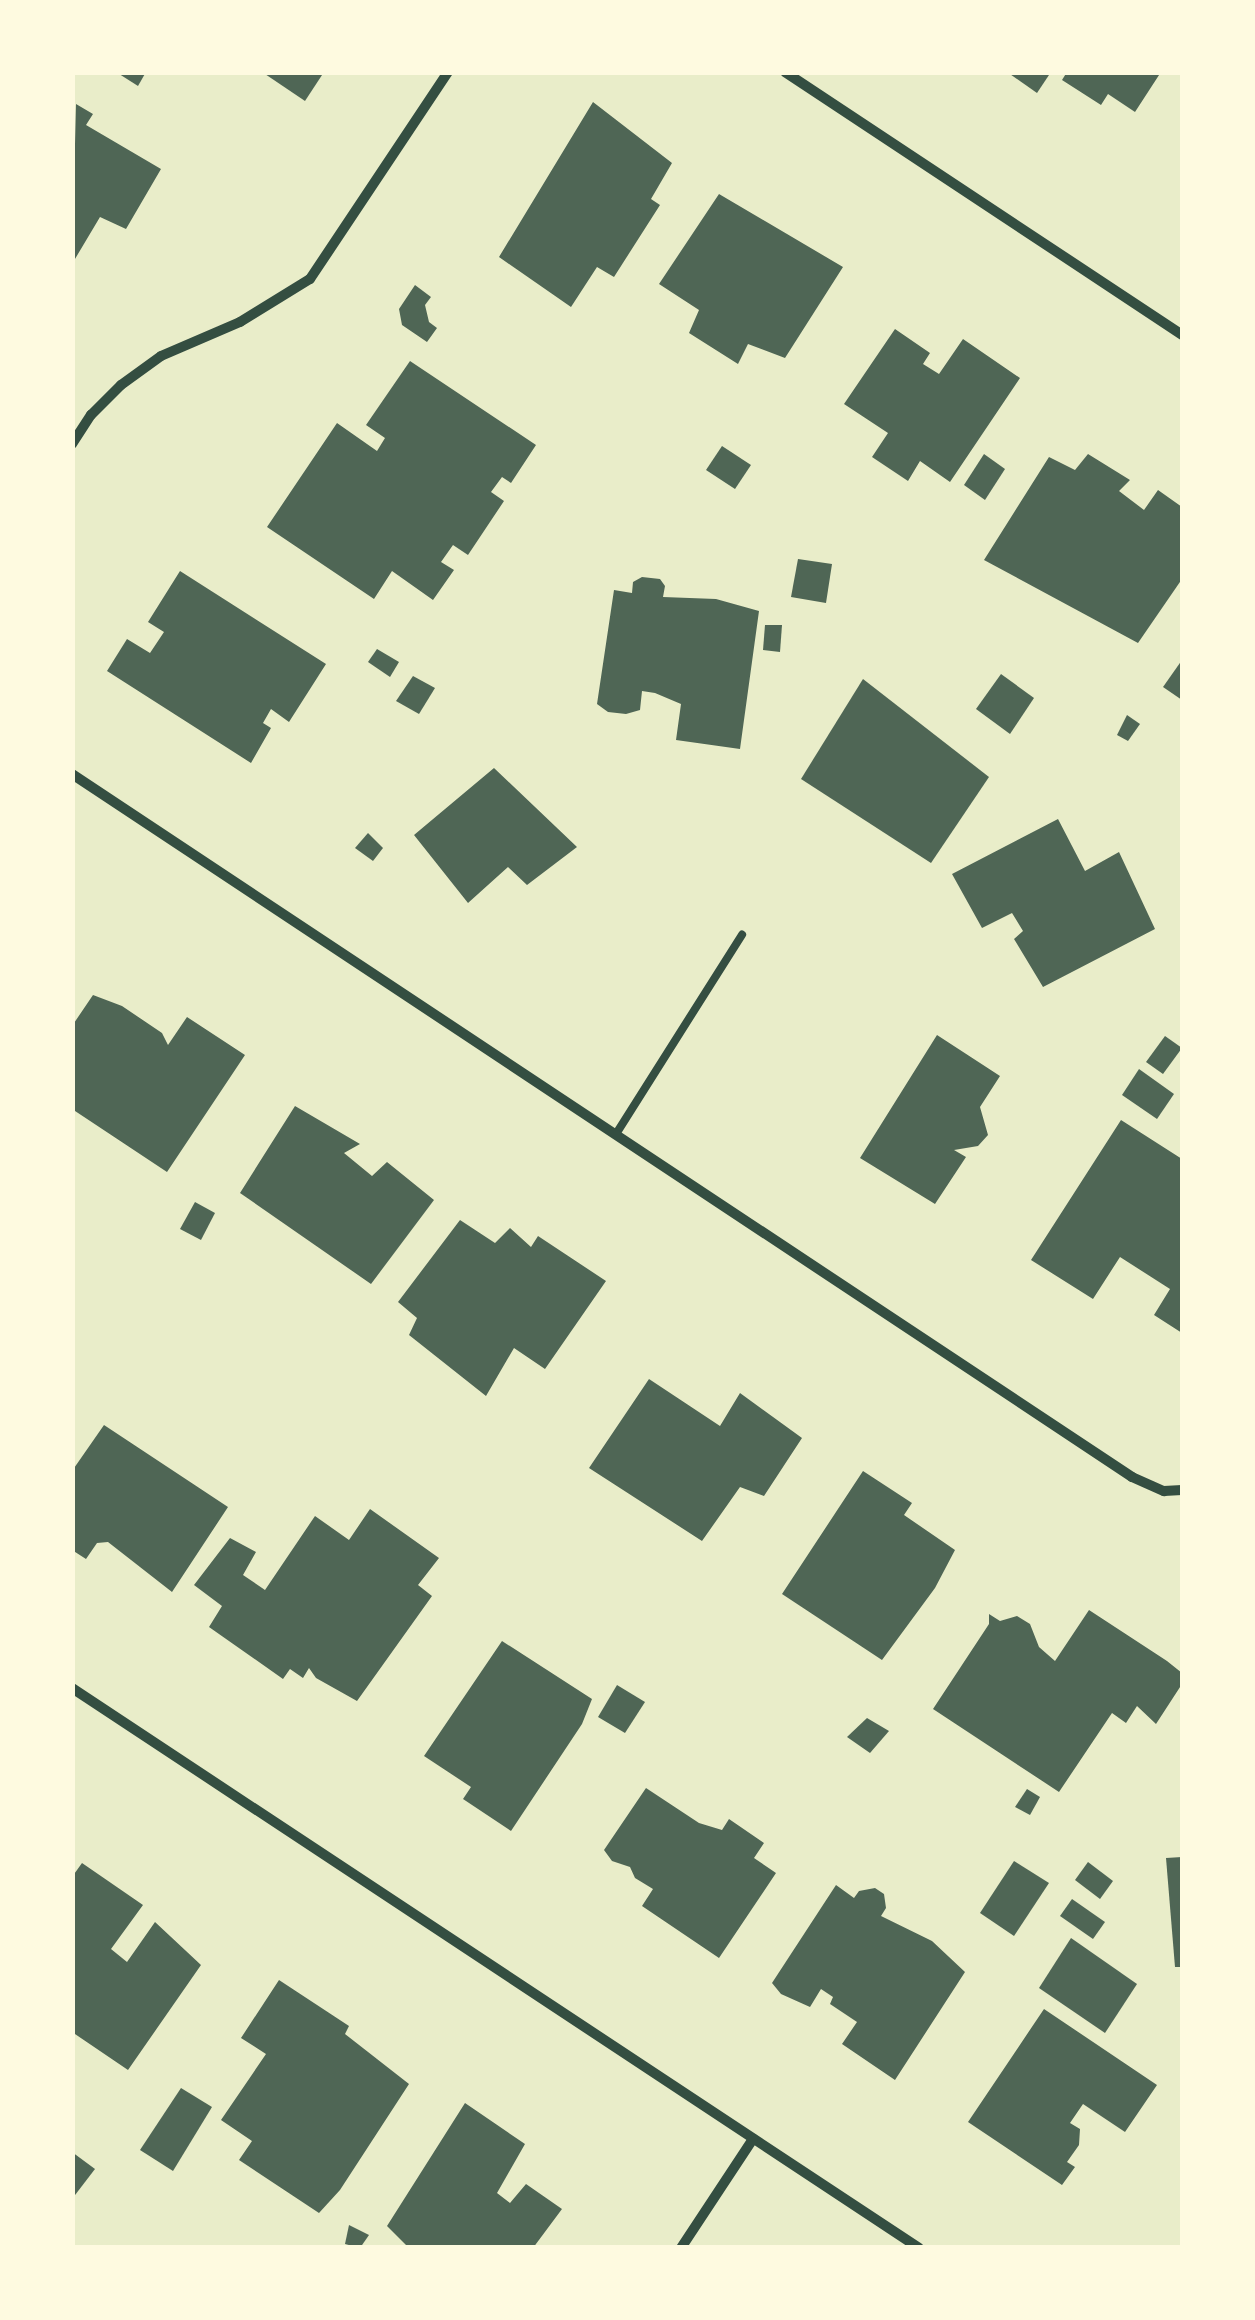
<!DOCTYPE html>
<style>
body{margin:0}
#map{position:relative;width:1255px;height:2320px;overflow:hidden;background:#e9edc9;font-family:Arial,sans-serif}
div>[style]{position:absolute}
.building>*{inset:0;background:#4f6655}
.service>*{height:8px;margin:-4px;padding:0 4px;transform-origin:4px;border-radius:4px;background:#344e41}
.minor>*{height:10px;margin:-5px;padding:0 5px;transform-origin:5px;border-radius:5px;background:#344e41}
span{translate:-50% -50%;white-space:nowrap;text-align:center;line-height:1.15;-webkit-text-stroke:8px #fefae0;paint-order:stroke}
.frame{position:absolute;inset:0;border:75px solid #fefae0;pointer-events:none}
</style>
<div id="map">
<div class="building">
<i style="clip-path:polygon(116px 72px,146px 72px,138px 86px)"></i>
<i style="clip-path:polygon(262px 72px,324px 72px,305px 101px)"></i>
<i style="clip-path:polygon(1007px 72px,1051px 72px,1037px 93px)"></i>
<i style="clip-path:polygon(1067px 72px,1161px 72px,1135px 112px,1108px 94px,1101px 105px,1062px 80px)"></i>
<i style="clip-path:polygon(593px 102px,672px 163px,651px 199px,660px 205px,614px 277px,597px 267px,571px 307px,499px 257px)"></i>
<i style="clip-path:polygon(76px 104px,93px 114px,86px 125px,161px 169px,126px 229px,100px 217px,72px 264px)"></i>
<i style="clip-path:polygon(719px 194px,843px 267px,785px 358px,748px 344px,738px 364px,689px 333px,699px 310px,659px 284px)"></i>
<i style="clip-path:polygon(415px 285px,431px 297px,425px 305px,429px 322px,437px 328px,427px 342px,402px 325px,399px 309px)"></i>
<i style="clip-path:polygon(895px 329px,930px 353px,923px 364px,939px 374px,963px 339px,1020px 378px,950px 482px,920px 461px,908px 481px,872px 457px,888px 433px,844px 404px)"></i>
<i style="clip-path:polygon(410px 361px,536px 445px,511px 483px,502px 477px,491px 492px,504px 501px,468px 555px,453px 545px,441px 562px,454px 570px,433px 600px,392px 571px,374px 599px,267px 527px,337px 423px,377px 451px,385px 438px,366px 425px)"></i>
<i style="clip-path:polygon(722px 446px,751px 465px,735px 489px,706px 470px)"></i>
<i style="clip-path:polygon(984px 454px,1005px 469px,985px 500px,964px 485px)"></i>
<i style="clip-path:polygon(1088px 454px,1130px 480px,1119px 491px,1144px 510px,1158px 490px,1182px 507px,1182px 579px,1138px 643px,984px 560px,1049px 457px,1075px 470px)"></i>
<i style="clip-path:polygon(798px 559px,832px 564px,826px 603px,791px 597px)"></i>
<i style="clip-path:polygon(180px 571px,326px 664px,289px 722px,271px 709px,263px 723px,271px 728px,251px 763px,107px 671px,127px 639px,150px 653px,164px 632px,148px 622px)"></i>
<i style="clip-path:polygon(642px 577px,660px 579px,665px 586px,663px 597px,716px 599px,759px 611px,740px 749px,676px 740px,681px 704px,655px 693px,642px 691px,640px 710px,626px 714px,608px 712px,597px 704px,614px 590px,632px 593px,633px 582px)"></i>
<i style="clip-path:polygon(765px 625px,782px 625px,780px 652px,763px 650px)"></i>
<i style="clip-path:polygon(377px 649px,399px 662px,390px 677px,368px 662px)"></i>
<i style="clip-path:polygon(1182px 660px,1182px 700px,1163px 687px)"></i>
<i style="clip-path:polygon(1001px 674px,1034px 698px,1010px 734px,976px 709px)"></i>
<i style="clip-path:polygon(413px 676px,435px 688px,419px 714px,396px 701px)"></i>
<i style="clip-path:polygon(863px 679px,989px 777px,931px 863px,801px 779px)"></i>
<i style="clip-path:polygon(1127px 715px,1140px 724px,1128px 741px,1117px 735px)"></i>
<i style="clip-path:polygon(494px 768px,577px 847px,527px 885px,508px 867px,468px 903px,414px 835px)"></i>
<i style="clip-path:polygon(1058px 819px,1085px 871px,1119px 852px,1155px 929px,1043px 987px,1014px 939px,1023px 931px,1012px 913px,982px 928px,952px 874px)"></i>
<i style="clip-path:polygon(368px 833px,383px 848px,373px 861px,355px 848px)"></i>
<i style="clip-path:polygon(93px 995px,122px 1006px,162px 1033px,168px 1045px,187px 1017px,245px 1055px,167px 1172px,72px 1109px,72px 1026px)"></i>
<i style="clip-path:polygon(937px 1035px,1000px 1076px,980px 1107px,988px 1135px,978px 1146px,954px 1150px,966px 1157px,935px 1204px,860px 1158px)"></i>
<i style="clip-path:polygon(1165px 1036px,1182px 1048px,1163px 1074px,1146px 1062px)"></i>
<i style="clip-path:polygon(1139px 1069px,1174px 1094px,1157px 1119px,1122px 1095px)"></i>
<i style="clip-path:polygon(295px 1106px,360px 1144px,344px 1153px,372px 1176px,387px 1162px,434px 1200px,371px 1284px,240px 1193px)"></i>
<i style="clip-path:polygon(1121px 1120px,1182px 1159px,1182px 1333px,1154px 1315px,1170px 1289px,1120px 1257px,1093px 1299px,1031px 1260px)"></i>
<i style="clip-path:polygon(195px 1202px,215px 1213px,201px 1240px,180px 1229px)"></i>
<i style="clip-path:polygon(460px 1220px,495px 1243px,510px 1228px,531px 1247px,538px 1236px,606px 1281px,545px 1369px,514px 1348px,486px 1396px,409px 1335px,417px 1318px,398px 1302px)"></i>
<i style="clip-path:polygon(649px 1379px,720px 1426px,740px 1393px,802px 1438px,764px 1496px,740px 1487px,702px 1541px,589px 1468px)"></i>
<i style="clip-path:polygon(104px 1425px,228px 1507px,172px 1592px,108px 1542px,97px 1543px,86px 1559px,72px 1550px,72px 1471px)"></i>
<i style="clip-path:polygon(863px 1471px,912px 1503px,904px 1515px,955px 1550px,935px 1588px,882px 1660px,782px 1594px)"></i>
<i style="clip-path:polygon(370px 1509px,439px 1558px,418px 1585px,432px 1596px,357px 1701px,316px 1678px,309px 1668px,303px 1678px,290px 1669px,283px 1679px,209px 1627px,222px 1606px,194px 1585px,230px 1538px,256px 1552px,243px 1575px,265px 1590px,315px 1516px,349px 1540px)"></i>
<i style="clip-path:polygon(1089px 1610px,1167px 1661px,1182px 1673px,1182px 1684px,1156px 1724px,1137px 1706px,1126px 1723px,1112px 1713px,1059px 1792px,933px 1709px,989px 1624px,989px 1614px,1000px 1621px,1017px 1616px,1030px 1624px,1039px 1647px,1055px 1661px)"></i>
<i style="clip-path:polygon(502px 1641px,592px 1699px,582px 1724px,511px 1831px,463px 1799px,471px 1787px,424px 1756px)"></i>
<i style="clip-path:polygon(617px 1685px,645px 1702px,625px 1733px,598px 1717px)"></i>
<i style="clip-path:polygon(867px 1718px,889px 1731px,870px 1753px,847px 1737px)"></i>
<i style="clip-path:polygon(646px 1788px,699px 1823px,722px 1830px,729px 1819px,764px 1843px,754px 1858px,776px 1873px,719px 1958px,642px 1906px,653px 1889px,635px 1878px,630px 1867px,612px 1861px,604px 1850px)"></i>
<i style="clip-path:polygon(1027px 1789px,1040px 1797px,1030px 1815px,1015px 1807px)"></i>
<i style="clip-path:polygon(1182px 1857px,1182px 1967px,1175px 1967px,1166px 1858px)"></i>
<i style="clip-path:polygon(1014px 1861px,1049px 1883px,1014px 1936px,980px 1913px)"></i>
<i style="clip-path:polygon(1088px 1862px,1113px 1881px,1100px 1899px,1075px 1880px)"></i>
<i style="clip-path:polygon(82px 1863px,143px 1905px,111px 1949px,127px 1962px,155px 1922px,201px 1965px,128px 2070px,72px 2032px,72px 1877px)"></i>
<i style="clip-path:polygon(836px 1885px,854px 1898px,859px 1891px,875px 1888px,884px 1894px,886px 1908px,881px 1916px,932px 1941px,965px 1972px,895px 2080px,842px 2044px,857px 2022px,830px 2004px,833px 1997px,821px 1989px,810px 2007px,781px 1994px,772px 1983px)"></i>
<i style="clip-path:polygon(1072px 1899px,1105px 1922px,1093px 1939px,1060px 1916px)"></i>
<i style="clip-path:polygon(1071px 1938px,1137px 1984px,1105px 2033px,1039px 1988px)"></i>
<i style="clip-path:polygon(279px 1980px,349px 2026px,345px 2034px,409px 2084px,340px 2190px,319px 2213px,239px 2160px,252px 2141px,221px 2120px,266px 2054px,241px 2038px)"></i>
<i style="clip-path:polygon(1044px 2009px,1157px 2085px,1125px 2132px,1083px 2104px,1070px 2123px,1080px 2129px,1079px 2145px,1067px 2162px,1075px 2167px,1062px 2185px,968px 2122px)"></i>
<i style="clip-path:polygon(181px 2088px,212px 2107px,173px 2171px,140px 2150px)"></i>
<i style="clip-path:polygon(465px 2103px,525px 2144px,497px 2193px,510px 2203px,526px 2184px,562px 2209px,533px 2248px,409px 2248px,387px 2226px)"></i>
<i style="clip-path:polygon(72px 2152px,95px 2169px,72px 2199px)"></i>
<i style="clip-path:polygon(349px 2225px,369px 2235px,360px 2248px,345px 2244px)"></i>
</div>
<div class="service">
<i style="left:616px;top:1134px;width:236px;rotate:-57.7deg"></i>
</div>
<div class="minor">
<i style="left:785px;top:72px;width:476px;rotate:33.5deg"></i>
<i style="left:72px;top:444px;width:35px;rotate:-57deg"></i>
<i style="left:91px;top:415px;width:42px;rotate:-45deg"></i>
<i style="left:121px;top:385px;width:49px;rotate:-35.9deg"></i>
<i style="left:161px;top:356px;width:86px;rotate:-23.3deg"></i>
<i style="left:240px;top:322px;width:82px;rotate:-31.6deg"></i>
<i style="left:310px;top:279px;width:249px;rotate:-56.3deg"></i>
<i style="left:72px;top:774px;width:1272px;rotate:33.55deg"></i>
<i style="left:1132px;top:1477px;width:35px;rotate:24deg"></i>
<i style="left:1164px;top:1491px;width:18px;rotate:-3deg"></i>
<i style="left:72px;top:1688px;width:1015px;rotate:33.47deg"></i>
<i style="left:681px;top:2248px;width:131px;rotate:-56.6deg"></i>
</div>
<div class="frame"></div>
</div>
